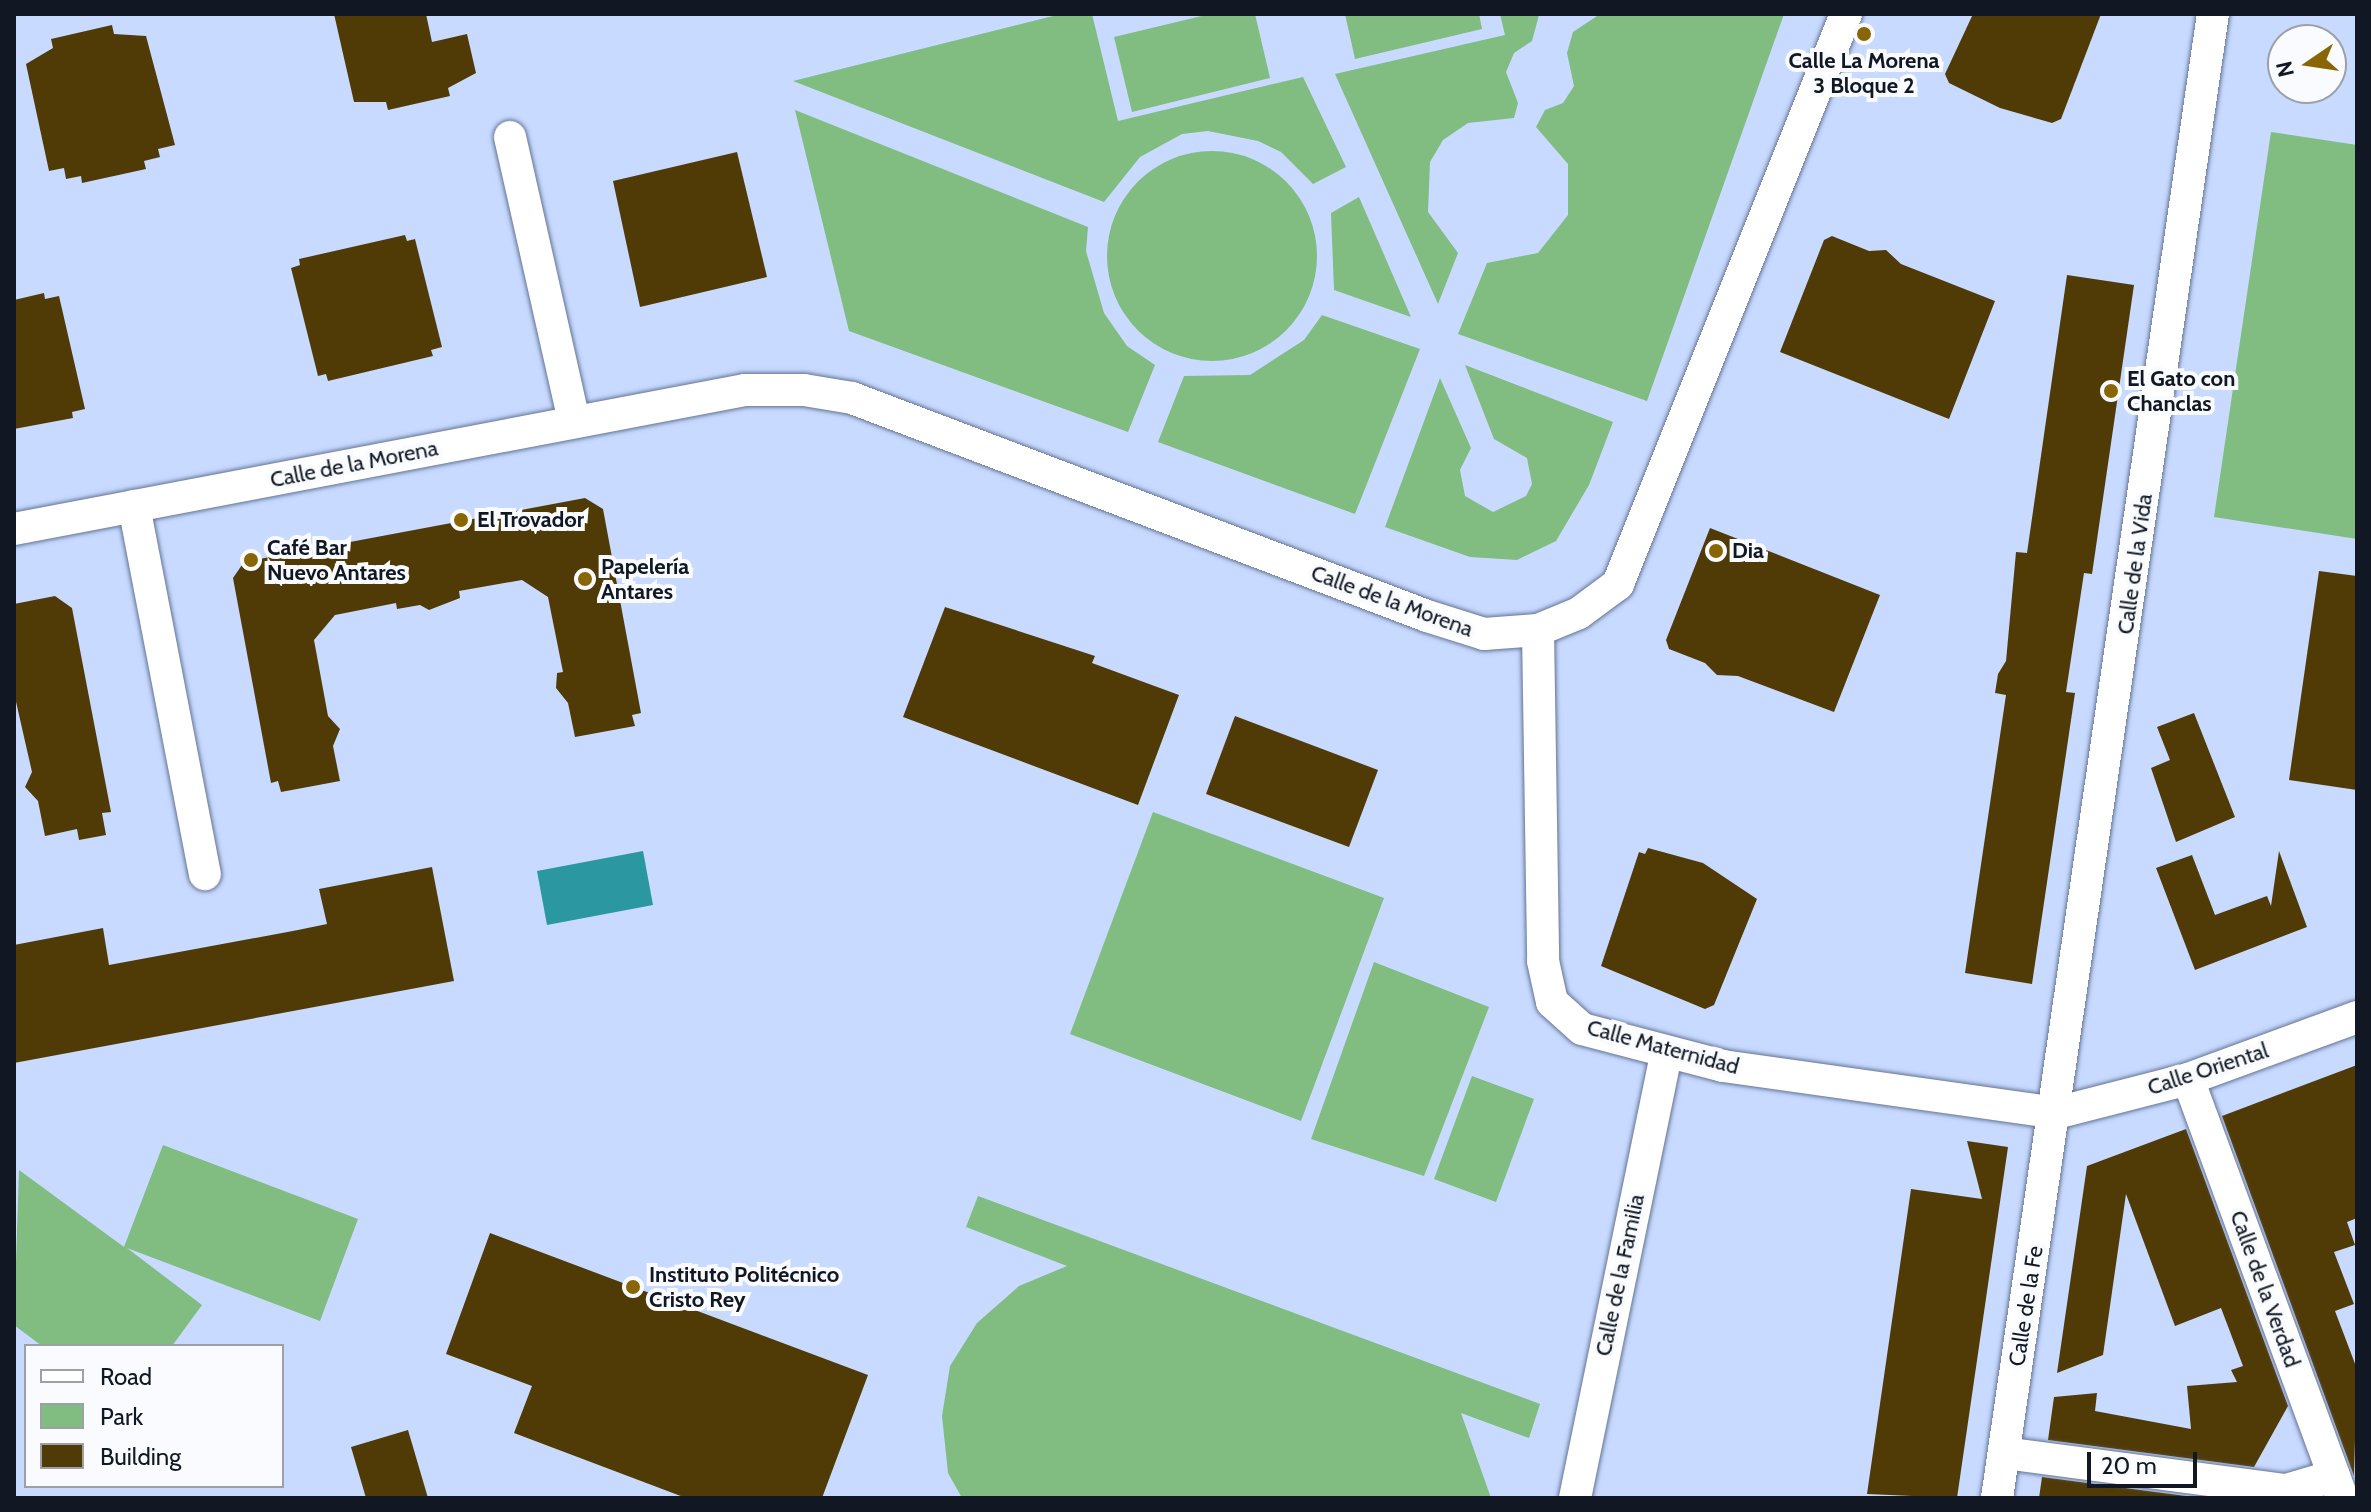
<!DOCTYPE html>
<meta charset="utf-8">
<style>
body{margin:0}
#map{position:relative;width:2371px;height:1512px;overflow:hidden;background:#c8daff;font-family:Cabin,sans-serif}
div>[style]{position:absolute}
.green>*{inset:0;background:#81bc80}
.round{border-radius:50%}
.water>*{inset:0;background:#2b97a1}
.building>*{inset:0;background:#503b07}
.roads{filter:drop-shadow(0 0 2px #647495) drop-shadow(0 0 2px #647495)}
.street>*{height:32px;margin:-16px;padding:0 16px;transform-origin:16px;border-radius:16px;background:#fff}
.dots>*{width:22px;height:22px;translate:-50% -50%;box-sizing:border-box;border:4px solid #f9fbfe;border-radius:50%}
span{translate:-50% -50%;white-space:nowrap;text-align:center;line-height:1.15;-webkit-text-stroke:8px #f9fbfe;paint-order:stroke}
.poi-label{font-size:22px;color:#111824;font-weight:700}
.left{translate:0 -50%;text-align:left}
.street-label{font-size:22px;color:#111824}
.frame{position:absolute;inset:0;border:16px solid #111824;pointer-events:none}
.legend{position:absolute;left:24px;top:1344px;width:260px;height:144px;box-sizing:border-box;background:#f9fbfe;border:2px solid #9ca0a7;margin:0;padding:10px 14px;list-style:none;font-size:24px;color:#111824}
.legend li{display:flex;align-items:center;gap:16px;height:40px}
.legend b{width:40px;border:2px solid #9ca0a7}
.north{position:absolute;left:2267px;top:24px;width:80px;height:80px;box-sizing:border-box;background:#f9fbfe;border:2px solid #9ca0a7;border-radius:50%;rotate:257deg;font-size:22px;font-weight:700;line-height:32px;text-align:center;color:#111824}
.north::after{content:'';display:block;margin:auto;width:28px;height:36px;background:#896603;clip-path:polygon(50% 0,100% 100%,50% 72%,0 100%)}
.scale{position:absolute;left:2087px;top:1452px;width:110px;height:36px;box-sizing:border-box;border:4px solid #111824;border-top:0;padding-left:10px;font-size:24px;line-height:28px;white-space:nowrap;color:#111824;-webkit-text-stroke:6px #f9fbfe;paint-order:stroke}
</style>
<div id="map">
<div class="green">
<i style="clip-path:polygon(1061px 14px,1092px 14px,1118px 121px,1303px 77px,1346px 167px,1313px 184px,1281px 152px,1258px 141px,1208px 131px,1182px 134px,1140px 157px,1104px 202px,793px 81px)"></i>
<i style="clip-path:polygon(1210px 14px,1255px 14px,1270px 78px,1132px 112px,1114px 37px)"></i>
<i style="clip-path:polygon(1345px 14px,1479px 14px,1482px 29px,1355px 59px)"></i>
<i style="clip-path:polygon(1500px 14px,1539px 15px,1532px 41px,1514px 53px,1506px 72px,1518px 103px,1514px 118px,1468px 123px,1443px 140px,1430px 162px,1428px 212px,1458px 253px,1438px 304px,1335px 74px,1505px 35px)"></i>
<i style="clip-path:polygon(1600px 14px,1784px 14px,1647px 401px,1458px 334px,1487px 263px,1538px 253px,1568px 215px,1568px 164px,1536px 127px,1545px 110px,1563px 103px,1574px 86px,1567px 53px,1573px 32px)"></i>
<i style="clip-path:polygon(795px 110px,1088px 227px,1086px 251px,1104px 313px,1127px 346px,1155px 365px,1128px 432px,849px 331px)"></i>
<i style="clip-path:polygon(2271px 132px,2357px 145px,2357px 539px,2214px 517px)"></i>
<i class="round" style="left:1107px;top:151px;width:210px;height:210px"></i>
<i style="clip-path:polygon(1359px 197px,1411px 317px,1334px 290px,1331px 213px)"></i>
<i style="clip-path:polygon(1322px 315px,1420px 349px,1355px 514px,1158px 442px,1184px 376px,1250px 375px,1304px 340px)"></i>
<i style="clip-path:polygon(1465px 365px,1613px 422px,1589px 485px,1556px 541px,1517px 560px,1470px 557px,1385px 527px,1440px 378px,1471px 448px,1460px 470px,1465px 496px,1493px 512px,1526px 496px,1532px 484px,1527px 458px,1494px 439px)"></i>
<i style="clip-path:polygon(1153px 812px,1384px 898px,1301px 1121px,1070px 1034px)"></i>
<i style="clip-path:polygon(1374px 962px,1489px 1007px,1424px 1176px,1311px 1139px)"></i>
<i style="clip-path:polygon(1472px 1076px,1534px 1099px,1496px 1202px,1434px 1179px)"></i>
<i style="clip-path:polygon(163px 1145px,358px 1219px,320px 1321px,127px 1248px,202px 1305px,172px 1346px,42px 1346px,14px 1325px,19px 1170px,124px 1247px)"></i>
<i style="clip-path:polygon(978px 1196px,1540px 1404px,1529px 1438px,1461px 1413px,1491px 1498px,962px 1498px,948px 1473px,942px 1416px,950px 1366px,977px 1323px,1019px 1286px,1067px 1266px,966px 1227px)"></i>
</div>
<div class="water">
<i style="clip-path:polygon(643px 851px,653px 905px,547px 925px,537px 871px)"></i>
</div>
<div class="building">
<i style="clip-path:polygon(334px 14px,426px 14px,432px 42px,467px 34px,476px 73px,448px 88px,450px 96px,388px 110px,386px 102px,354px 102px)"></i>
<i style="clip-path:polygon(1973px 14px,2101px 14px,2061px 119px,2052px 123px,2000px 108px,1949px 83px,1945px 74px)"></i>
<i style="clip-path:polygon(112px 25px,114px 34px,146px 36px,175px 145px,158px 149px,160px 157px,144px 161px,146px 169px,82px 183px,81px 176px,66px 179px,64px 168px,49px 171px,26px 64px,53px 48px,51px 39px)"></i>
<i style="clip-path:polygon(737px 152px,767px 277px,640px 307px,613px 181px)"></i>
<i style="clip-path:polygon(405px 235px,407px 241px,415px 239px,442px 347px,431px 350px,433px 356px,328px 381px,326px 374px,318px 376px,291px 268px,300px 265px,299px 259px)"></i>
<i style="clip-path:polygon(1832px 236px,1869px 251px,1886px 250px,1901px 264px,1995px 301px,1949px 419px,1780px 352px,1824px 240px)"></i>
<i style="clip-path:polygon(2067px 275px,2134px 285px,2092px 574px,2084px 573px,2066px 692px,2075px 693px,2032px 984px,1965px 973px,2006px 695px,1995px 693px,1998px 674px,2006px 661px,2016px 552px,2027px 553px)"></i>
<i style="clip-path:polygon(44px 293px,45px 299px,59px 296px,85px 409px,72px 412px,73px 418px,14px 429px,14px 300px)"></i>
<i style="clip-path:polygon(585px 498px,603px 509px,641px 713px,632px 715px,635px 726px,575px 737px,568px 703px,556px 688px,557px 673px,563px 672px,548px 597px,522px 580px,459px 591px,460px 598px,429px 610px,420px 605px,397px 609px,396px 603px,335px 615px,314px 640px,328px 716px,340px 729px,333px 746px,340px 781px,281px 792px,278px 781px,271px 783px,233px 578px,244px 562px)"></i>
<i style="clip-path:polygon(1710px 528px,1880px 595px,1834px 712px,1738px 676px,1717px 675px,1705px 663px,1669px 649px,1666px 640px)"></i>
<i style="clip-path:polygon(2319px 571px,2357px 576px,2357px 790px,2289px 780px)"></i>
<i style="clip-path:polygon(55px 596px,72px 608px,111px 812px,102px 813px,106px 835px,79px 840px,77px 829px,45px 836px,38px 801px,25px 787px,32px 772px,14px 693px,14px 604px)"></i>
<i style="clip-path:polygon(945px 607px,1095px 656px,1092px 663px,1179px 695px,1138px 805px,903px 717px)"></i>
<i style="clip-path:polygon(2194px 713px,2235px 817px,2176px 842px,2151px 768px,2170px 760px,2157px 727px)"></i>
<i style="clip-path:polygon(1235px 716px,1378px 770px,1349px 847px,1206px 794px)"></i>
<i style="clip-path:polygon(1648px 848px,1703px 863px,1757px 899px,1714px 1005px,1705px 1009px,1601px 966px,1639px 852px,1645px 854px)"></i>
<i style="clip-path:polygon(2279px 851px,2307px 927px,2195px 970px,2156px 868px,2192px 855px,2215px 915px,2267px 896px,2271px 906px)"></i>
<i style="clip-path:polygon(432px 867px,454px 981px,14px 1063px,14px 945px,103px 928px,109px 965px,298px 930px,327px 924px,319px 889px)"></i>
<i style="clip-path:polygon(2357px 1065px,2357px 1218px,2347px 1222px,2355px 1245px,2334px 1252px,2354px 1304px,2335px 1311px,2357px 1369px,2354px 1476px,2222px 1116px)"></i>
<i style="clip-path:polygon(2186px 1129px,2288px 1406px,2254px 1467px,2048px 1440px,2054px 1397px,2097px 1393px,2095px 1411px,2191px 1429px,2187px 1386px,2237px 1382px,2231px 1370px,2243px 1366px,2221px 1308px,2175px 1326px,2126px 1194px,2103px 1355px,2057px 1373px,2087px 1166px)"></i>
<i style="clip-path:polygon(1967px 1141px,2008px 1147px,1957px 1498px,1867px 1494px,1911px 1189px,1982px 1199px)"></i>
<i style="clip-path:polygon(490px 1233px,868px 1375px,822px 1498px,686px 1498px,514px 1433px,532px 1386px,446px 1354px)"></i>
<i style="clip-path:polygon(408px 1430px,428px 1498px,366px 1498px,351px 1447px)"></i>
<i style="clip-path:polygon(2042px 1477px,2201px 1498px,2039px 1498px)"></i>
</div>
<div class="roads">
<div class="street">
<i style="left:510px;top:137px;width:292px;rotate:77.3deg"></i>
<i style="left:134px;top:506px;width:375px;rotate:79.1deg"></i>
<i style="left:14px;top:529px;width:744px;rotate:-10.77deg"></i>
<i style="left:745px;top:390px;width:59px"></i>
<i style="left:804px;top:390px;width:49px;rotate:9.5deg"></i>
<i style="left:852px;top:398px;width:615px;rotate:20.76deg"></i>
<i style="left:1427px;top:616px;width:60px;rotate:17.5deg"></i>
<i style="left:1484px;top:634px;width:54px;rotate:-4.2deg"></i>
<i style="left:1538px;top:630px;width:44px;rotate:-22.5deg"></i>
<i style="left:1579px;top:613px;width:49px;rotate:-36.6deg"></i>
<i style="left:1618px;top:584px;width:614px;rotate:-68.2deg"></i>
<i style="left:1538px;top:630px;width:331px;rotate:89.1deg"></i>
<i style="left:1543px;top:961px;width:42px;rotate:77.6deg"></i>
<i style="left:1552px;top:1002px;width:40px;rotate:42deg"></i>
<i style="left:1582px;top:1029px;width:146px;rotate:14.7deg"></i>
<i style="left:1723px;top:1066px;width:336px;rotate:8deg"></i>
<i style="left:2056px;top:1113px;width:136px;rotate:-14.4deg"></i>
<i style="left:2188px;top:1079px;width:180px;rotate:-20.1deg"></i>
<i style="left:2188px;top:1079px;width:446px;rotate:69.8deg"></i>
<i style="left:2004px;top:1453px;width:284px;rotate:7.5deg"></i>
<i style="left:2286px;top:1490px;width:50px;rotate:-16.3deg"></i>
<i style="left:1575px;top:1498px;width:454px;rotate:-78.4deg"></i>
<i style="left:1997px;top:1498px;width:1500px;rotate:-81.72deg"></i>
</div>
</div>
<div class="dots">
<i style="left:1864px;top:34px;background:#896603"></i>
<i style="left:2111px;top:391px;background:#896603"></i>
<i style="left:461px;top:520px;background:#896603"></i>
<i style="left:1716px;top:551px;background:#896603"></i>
<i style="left:251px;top:560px;background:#896603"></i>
<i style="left:585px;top:579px;background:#896603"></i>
<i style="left:633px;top:1287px;background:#896603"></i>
</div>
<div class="poi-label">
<span style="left:1864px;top:73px">Calle La Morena<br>3 Bloque 2</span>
<span class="left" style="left:2127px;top:391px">El Gato con<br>Chanclas</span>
<span class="left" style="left:477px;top:520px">El Trovador</span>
<span class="left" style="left:267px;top:560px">Café Bar<br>Nuevo Antares</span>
<span class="left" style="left:1732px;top:551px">Dia</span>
<span class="left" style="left:601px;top:579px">Papelería<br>Antares</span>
<span class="left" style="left:649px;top:1287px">Instituto Politécnico<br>Cristo Rey</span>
</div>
<div class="street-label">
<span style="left:354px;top:464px;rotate:-11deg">Calle de la Morena</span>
<span style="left:2135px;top:564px;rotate:-82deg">Calle de la Vida</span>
<span style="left:1392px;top:601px;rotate:20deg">Calle de la Morena</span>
<span style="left:1663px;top:1047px;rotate:15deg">Calle Maternidad</span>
<span style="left:2208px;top:1069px;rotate:-18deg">Calle Oriental</span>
<span style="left:1620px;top:1275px;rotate:-78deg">Calle de la Familia</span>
<span style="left:2265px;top:1289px;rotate:70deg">Calle de la Verdad</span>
<span style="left:2026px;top:1306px;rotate:-81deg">Calle de la Fe</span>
</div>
<div class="frame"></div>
<ul class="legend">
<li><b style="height:10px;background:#fff"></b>Road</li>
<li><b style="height:22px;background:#81bc80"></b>Park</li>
<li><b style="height:22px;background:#503b07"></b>Building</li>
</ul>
<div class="north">N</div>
<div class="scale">20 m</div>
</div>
